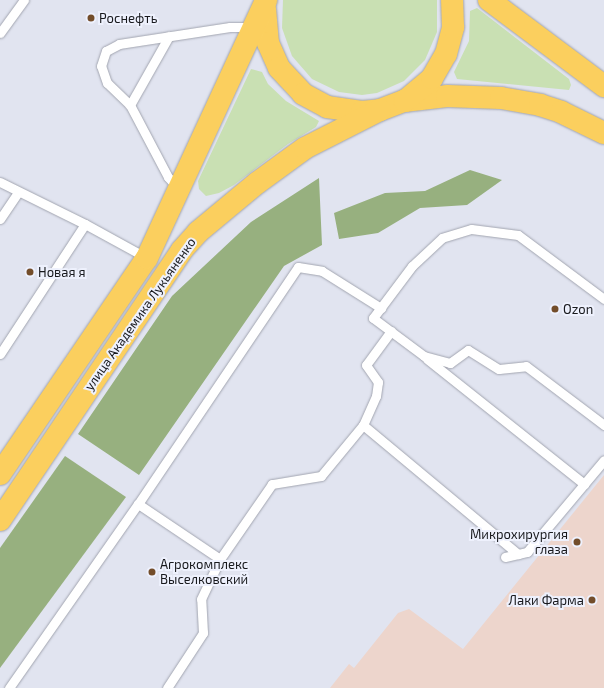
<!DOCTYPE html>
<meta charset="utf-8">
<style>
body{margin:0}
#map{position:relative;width:604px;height:688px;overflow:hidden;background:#e1e4f0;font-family:"Exo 2",sans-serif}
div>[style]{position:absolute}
.medical>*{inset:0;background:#edd5cc}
.green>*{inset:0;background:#c9e0b3}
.forest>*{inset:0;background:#97b07f}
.roads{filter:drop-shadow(0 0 1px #a2a5b0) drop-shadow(0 0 1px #a2a5b0)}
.lane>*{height:9px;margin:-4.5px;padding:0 4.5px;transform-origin:4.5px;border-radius:4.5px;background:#fff}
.highway>*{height:22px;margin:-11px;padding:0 11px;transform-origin:11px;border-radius:11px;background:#fbcf5e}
.dots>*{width:11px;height:11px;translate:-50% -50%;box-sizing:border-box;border:2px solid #eef1fd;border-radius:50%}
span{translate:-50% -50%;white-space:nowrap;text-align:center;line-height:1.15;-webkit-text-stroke:4px #eef1fd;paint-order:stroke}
.poi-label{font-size:13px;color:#18191d}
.left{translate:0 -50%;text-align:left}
.right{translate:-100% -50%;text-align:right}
.street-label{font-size:13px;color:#18191d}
</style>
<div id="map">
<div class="medical">
<i style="clip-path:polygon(604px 475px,604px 688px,330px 688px,349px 664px,354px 668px,398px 613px,409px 609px,463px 649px)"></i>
</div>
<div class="green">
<i style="clip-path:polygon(283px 0,437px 0,437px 32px,425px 60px,404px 81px,377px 93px,362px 95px,339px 92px,312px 79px,292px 56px,282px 28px)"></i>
<i style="clip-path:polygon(477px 8px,569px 79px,571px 85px,569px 90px,457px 79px,454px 72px,469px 41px,470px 11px)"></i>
<i style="clip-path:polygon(251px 69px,262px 72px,268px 84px,286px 101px,319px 121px,316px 127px,288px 144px,234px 185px,219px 193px,206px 196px,199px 189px,198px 181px)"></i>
</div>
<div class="forest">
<i style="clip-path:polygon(470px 170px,502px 180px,467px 205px,420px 208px,378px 233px,339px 239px,334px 213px,385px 193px,425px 191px)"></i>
<i style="clip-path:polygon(319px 178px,322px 245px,284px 266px,139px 475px,78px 434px,172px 296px,251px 222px)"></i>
<i style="clip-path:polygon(65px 456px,126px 497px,0 668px,0 548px)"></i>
</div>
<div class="roads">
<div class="lane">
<i style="left:0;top:33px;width:41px;rotate:-54deg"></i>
<i style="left:130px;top:105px;width:79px;rotate:-60.5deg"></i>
<i style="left:0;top:182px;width:95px;rotate:26.3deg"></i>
<i style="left:85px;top:224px;width:71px;rotate:28.7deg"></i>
<i style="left:179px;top:189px;width:16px;rotate:-133deg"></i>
<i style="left:168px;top:177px;width:81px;rotate:-117.8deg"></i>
<i style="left:130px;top:105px;width:32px;rotate:-136deg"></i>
<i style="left:107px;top:83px;width:18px;rotate:-109deg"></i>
<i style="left:101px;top:66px;width:16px;rotate:-72deg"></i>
<i style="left:106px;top:51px;width:15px;rotate:-28deg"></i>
<i style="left:119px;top:44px;width:112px;rotate:-8.7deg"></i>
<i style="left:230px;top:27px;width:22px"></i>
<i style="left:0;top:219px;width:32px;rotate:-56deg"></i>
<i style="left:604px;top:299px;width:107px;rotate:-143.3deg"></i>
<i style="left:518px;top:235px;width:47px;rotate:-172.7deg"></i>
<i style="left:471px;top:229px;width:30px;rotate:163deg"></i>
<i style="left:442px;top:238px;width:41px;rotate:137deg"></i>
<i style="left:412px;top:266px;width:65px;rotate:126.9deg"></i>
<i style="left:373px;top:318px;width:64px;rotate:36.7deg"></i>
<i style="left:424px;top:356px;width:27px;rotate:15deg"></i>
<i style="left:450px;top:363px;width:22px;rotate:-36deg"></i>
<i style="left:468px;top:350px;width:36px;rotate:32deg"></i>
<i style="left:499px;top:369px;width:27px;rotate:-6deg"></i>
<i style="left:526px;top:366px;width:98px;rotate:37.1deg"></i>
<i style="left:391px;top:331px;width:42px;rotate:126.3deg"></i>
<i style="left:366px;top:365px;width:21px;rotate:55deg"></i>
<i style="left:378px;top:382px;width:14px;rotate:98deg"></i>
<i style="left:376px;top:396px;width:32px;rotate:114deg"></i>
<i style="left:363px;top:425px;width:202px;rotate:39.8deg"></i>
<i style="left:0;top:354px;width:155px;rotate:-56.8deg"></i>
<i style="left:427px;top:359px;width:201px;rotate:38.5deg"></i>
<i style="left:584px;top:484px;width:31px;rotate:-50deg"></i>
<i style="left:363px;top:425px;width:66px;rotate:129.5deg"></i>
<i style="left:321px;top:476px;width:50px;rotate:170.7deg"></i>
<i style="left:272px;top:484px;width:91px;rotate:124.7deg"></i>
<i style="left:220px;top:559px;width:99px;rotate:-146.1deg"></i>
<i style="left:138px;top:504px;width:286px;rotate:-56deg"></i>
<i style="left:298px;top:267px;width:24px;rotate:9deg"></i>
<i style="left:322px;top:271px;width:70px;rotate:32.1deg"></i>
<i style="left:505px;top:557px;width:23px;rotate:-13deg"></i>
<i style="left:527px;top:552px;width:89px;rotate:-50deg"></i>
<i style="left:9px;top:688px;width:225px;rotate:-55deg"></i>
<i style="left:167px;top:688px;width:66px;rotate:-56.8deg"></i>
<i style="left:203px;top:633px;width:34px;rotate:-93deg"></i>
<i style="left:201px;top:599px;width:44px;rotate:-64.6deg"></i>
</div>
<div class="highway">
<i style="left:489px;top:0;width:144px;rotate:36.8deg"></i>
<i style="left:265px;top:9px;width:34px;rotate:85deg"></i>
<i style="left:268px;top:43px;width:27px;rotate:66deg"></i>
<i style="left:279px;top:68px;width:35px;rotate:47deg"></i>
<i style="left:303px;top:94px;width:27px;rotate:28deg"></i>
<i style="left:327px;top:107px;width:35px;rotate:8deg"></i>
<i style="left:362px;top:112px;width:18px;rotate:-6deg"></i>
<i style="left:380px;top:110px;width:26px;rotate:-21deg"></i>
<i style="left:404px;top:101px;width:43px;rotate:-6.6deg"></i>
<i style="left:447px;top:96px;width:54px;rotate:2.1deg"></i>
<i style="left:501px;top:98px;width:40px;rotate:10deg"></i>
<i style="left:540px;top:105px;width:22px;rotate:18deg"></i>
<i style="left:561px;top:112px;width:48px;rotate:26deg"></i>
<i style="left:405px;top:101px;width:35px;rotate:-40deg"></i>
<i style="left:432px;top:78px;width:28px;rotate:-60deg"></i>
<i style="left:446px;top:54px;width:28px;rotate:-75deg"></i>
<i style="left:453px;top:27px;width:27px;rotate:-92deg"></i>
<i style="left:0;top:474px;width:261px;rotate:-55.8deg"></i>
<i style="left:147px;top:258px;width:284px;rotate:-65.2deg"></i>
<i style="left:0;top:520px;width:326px;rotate:-56deg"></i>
<i style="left:182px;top:250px;width:24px;rotate:-48deg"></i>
<i style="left:198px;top:232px;width:77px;rotate:-39.7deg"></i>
<i style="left:257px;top:183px;width:59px;rotate:-36.1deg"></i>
<i style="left:305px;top:148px;width:84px;rotate:-26.9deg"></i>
</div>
</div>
<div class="dots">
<i style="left:91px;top:18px;background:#734d2a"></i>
<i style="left:30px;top:272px;background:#734d2a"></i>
<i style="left:555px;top:309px;background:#734d2a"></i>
<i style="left:577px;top:542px;background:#734d2a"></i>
<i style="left:152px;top:572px;background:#734d2a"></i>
<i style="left:592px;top:600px;background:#734d2a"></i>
</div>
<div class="poi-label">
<span class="left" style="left:99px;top:18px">Роснефть</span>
<span class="left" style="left:38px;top:272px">Новая я</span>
<span class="left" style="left:563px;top:309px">Ozon</span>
<span class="right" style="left:568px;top:542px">Микрохирургия<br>глаза</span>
<span class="left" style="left:160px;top:572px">Агрокомплекс<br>Выселковский</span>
<span class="right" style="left:584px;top:600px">Лаки Фарма</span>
</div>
<div class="street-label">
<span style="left:140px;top:314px;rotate:-55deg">улица Академика Лукьяненко</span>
</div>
</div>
